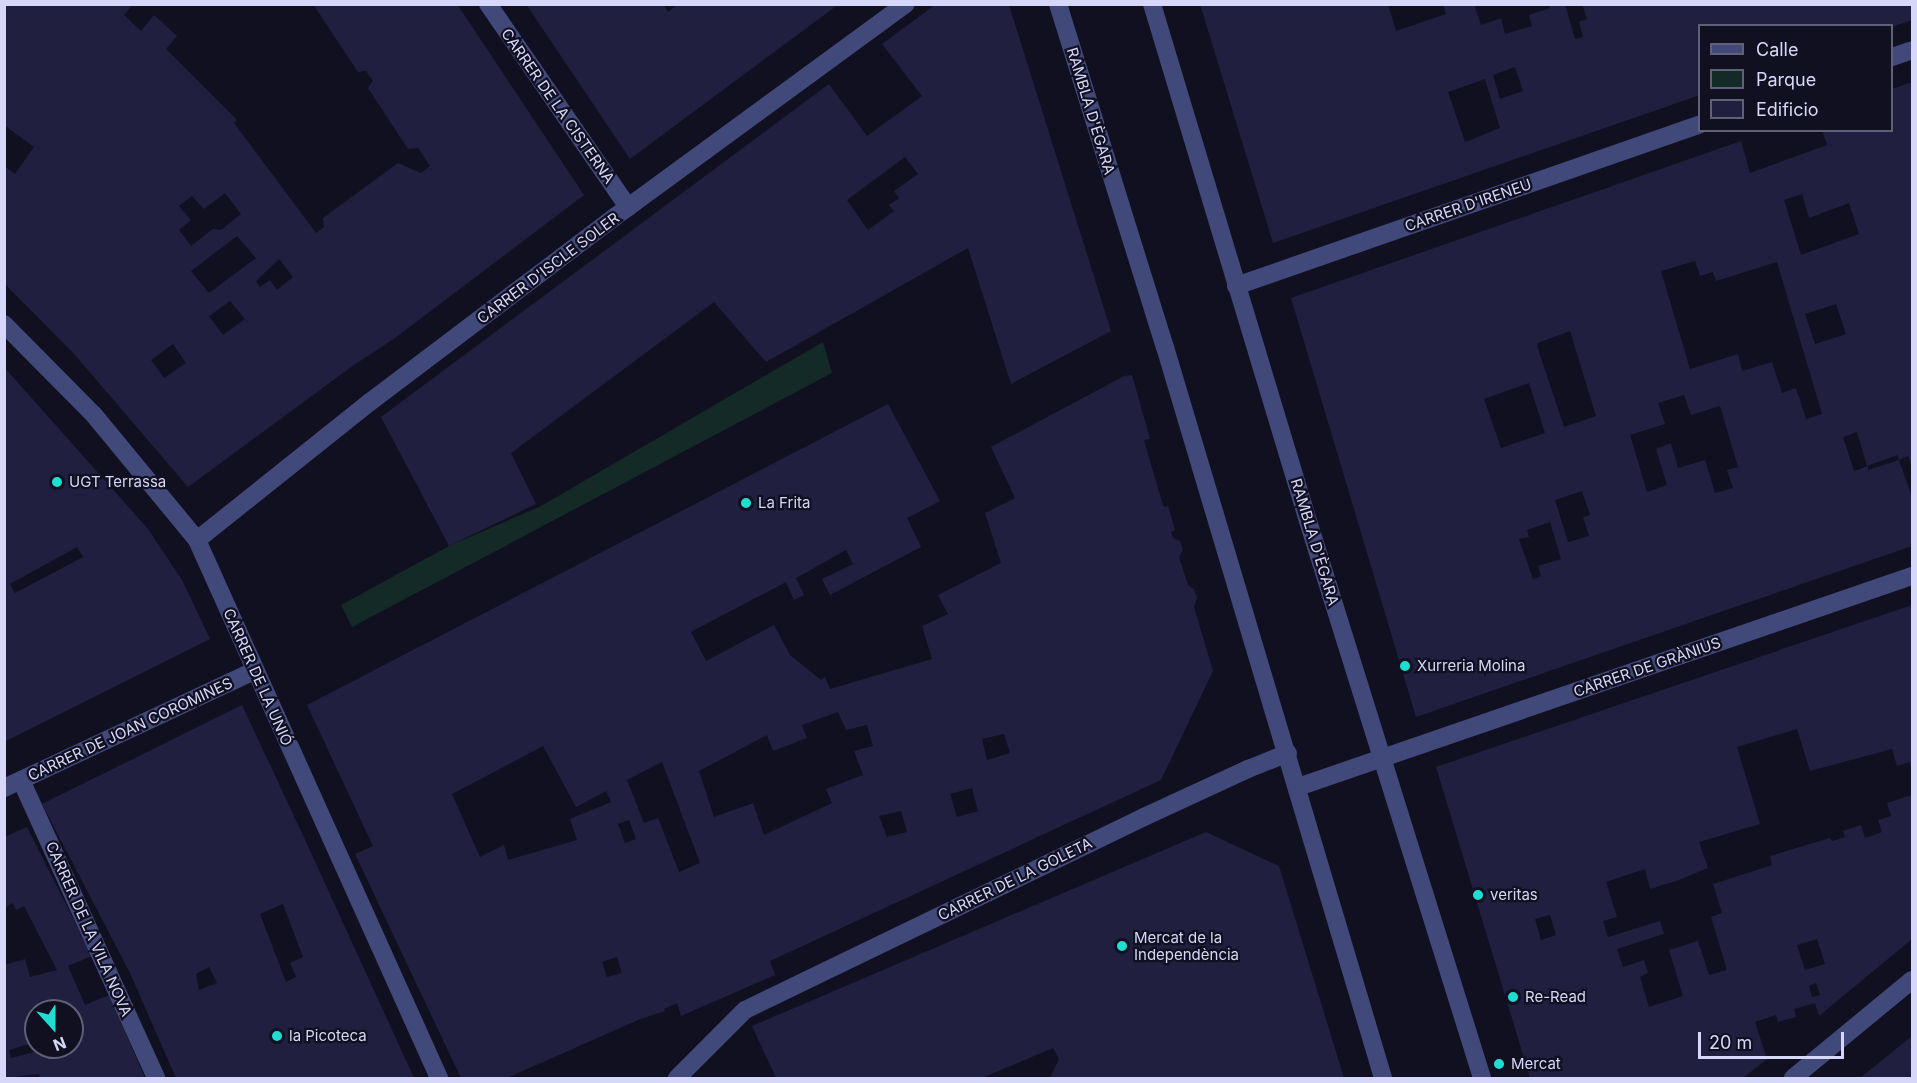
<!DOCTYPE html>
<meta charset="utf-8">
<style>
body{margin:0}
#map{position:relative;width:1917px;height:1083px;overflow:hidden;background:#111021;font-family:Inter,sans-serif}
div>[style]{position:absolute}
.green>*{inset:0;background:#142a26}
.building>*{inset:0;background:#201f3f}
.minor>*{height:18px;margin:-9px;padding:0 9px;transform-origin:9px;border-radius:9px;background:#41487a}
.dots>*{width:16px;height:16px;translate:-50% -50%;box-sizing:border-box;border:3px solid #111021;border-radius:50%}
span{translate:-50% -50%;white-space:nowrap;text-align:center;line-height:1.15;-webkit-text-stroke:4.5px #111021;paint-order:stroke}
.street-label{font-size:15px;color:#d6d7f9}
.poi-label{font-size:15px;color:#d6d7f9}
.left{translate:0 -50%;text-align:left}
.frame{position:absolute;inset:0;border:6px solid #d6d7f9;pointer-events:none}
.legend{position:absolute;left:1698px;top:24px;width:195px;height:108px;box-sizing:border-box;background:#111021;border:2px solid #606077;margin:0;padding:8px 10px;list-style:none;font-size:18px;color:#d6d7f9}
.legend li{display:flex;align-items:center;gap:12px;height:30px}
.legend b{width:30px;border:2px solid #606077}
.north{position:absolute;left:24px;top:999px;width:60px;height:60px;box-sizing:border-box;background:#111021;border:2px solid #606077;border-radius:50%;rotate:159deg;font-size:16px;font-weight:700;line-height:24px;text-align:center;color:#d6d7f9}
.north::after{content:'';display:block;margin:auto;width:21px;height:27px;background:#1eded1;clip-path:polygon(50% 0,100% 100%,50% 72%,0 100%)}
.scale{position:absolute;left:1698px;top:1032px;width:146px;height:27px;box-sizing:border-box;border:3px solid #d6d7f9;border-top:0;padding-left:8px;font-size:18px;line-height:21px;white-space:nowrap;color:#d6d7f9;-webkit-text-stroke:4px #111021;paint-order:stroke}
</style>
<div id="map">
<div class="green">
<i style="clip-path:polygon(823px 342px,832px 373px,352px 627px,341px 605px,449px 546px,541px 506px)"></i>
</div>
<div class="building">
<i style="clip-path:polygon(evenodd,4px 4px,133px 4px,124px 15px,141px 31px,154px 15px,177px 36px,166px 49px,237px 120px,234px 123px,316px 233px,324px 227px,323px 218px,398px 163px,421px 173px,430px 166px,418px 148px,408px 149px,368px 88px,373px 81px,366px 71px,358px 72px,313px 4px,457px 4px,584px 195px,395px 338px,351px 367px,188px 487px,76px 356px,4px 283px,4px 166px,15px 174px,34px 147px,4px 125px,4px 4px,225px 193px,241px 214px,221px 230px,213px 229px,191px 246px,179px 230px,191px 220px,179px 206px,192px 196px,204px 209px,225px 193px,4px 4px,237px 236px,256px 258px,209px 293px,191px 271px,237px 236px,4px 4px,279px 259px,293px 277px,277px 290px,270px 280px,260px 287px,256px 281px,279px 259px,4px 4px,230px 301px,245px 319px,223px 335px,209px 316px,230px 301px,4px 4px,173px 344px,186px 363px,164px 378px,151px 360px,173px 344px)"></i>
<i style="clip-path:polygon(526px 4px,663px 4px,668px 12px,678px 4px,839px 4px,630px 159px)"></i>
<i style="clip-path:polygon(evenodd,1200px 4px,1388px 4px,1396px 31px,1446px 14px,1443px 4px,1481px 4px,1475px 7px,1481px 25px,1501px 18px,1505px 34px,1532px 26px,1529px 15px,1550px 8px,1549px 4px,1565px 4px,1575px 39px,1583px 37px,1579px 22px,1587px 19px,1582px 4px,1912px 4px,1912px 20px,1892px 27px,1700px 26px,1700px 95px,1273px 243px,1200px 4px,1515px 67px,1523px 91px,1500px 99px,1493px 75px,1515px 67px,1200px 4px,1485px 79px,1500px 128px,1465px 142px,1448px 92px,1485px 79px)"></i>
<i style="clip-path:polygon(evenodd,935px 5px,1009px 5px,1111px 331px,1011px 384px,968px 248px,766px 362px,714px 302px,511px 453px,536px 504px,449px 546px,381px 417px,829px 84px,867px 136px,922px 96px,882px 44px,935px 5px,905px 157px,918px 174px,894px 191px,899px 198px,889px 205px,894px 211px,868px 230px,847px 200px,905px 157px)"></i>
<i style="clip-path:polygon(evenodd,1912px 82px,1912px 468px,1908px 456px,1899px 460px,1912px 497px,1912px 546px,1416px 717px,1291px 298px,1741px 141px,1750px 173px,1827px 145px,1822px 130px,1892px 130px,1892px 89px,1912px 82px,1802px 194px,1809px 218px,1849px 203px,1859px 234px,1801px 255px,1784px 200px,1802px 194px,1912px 82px,1695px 261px,1700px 276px,1713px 272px,1716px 281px,1777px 262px,1822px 414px,1806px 419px,1796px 388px,1782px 393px,1772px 362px,1742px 371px,1738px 354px,1690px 369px,1661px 271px,1695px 261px,1912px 82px,1836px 304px,1846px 334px,1815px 344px,1805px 314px,1836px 304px,1912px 82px,1570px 331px,1596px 416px,1564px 427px,1537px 346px,1538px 343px,1570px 331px,1912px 82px,1529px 383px,1545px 433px,1501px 448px,1484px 399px,1529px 383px,1912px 82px,1684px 395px,1691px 415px,1720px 406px,1738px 467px,1727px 470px,1733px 488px,1715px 493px,1705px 460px,1678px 468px,1671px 443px,1656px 449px,1667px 485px,1647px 492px,1630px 435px,1665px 424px,1658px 403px,1684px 395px,1912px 82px,1857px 432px,1867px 466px,1897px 455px,1899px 460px,1868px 470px,1868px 466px,1854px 471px,1843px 437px,1857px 432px,1912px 82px,1582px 491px,1590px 515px,1583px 517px,1589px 536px,1568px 542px,1555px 500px,1582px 491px,1912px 82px,1550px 522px,1561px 559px,1538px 566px,1541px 576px,1533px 579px,1519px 539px,1529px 537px,1527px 530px,1550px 522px)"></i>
<i style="clip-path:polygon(evenodd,4px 367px,148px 529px,182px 580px,210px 639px,4px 742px,4px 367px,77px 547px,83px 557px,15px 593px,10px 584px,77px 547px)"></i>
<i style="clip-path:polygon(evenodd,1132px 375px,1150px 439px,1144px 440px,1145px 444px,1162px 502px,1164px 507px,1168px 506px,1175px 530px,1171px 532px,1173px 538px,1180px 541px,1183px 550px,1179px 557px,1188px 585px,1194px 589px,1197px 598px,1194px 607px,1213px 671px,1161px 780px,770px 961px,775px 975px,681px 1016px,677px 1003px,664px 1009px,665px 1011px,638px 1020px,507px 1078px,461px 1078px,355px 854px,373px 846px,307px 705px,888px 404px,940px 501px,907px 518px,921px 547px,830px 595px,822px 579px,853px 564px,846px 550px,796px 578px,804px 595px,794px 600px,786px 582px,691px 632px,706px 661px,774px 625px,790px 655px,821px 680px,825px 677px,830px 689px,932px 659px,922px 626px,948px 614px,938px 595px,1001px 563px,985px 513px,1015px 498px,991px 447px,1124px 376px,1132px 375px,838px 712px,846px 730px,867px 725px,873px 746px,854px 751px,863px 775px,826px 789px,832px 803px,764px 835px,753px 803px,714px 817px,699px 771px,767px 735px,773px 751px,807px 738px,802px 725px,838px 712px,1132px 375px,1004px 734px,1010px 753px,987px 760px,982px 739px,1004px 734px,1132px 375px,543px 746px,576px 807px,606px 791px,611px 802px,570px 819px,577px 840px,508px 860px,504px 845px,480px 857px,452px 794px,543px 746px,1132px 375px,662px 762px,700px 863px,679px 872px,658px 818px,644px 823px,627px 780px,662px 762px,1132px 375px,972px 788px,978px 811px,957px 817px,950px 794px,972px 788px,1132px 375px,901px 811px,907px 832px,887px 837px,879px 816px,901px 811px,1132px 375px,629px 820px,636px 839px,625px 843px,618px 824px,629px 820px,1132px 375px,617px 957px,622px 973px,607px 977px,602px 962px,617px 957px)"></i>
<i style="clip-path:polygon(evenodd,1912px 605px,1912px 770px,1909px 762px,1897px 766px,1892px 749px,1810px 771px,1797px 729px,1737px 747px,1760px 824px,1699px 842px,1708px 868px,1679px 880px,1650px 889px,1645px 869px,1606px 882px,1617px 917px,1603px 921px,1608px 937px,1660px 921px,1664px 934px,1617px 949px,1623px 967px,1644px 960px,1648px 973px,1640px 977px,1649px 1007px,1683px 996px,1669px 950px,1698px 941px,1709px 975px,1727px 970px,1711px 917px,1722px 913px,1713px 884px,1772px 865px,1770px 856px,1830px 838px,1832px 841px,1845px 837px,1843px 831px,1861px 825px,1865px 838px,1882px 832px,1878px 820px,1891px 816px,1887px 803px,1912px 795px,1912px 939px,1819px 1016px,1815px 1003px,1794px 1009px,1796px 1017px,1778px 1022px,1776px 1015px,1755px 1022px,1767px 1059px,1743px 1078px,1530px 1078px,1436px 767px,1912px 605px,1550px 915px,1556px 935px,1541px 940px,1535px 919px,1550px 915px,1912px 605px,1817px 939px,1825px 964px,1805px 970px,1797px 945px,1817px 939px,1912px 605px,1816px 983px,1820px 995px,1812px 997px,1809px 986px,1816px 983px)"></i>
<i style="clip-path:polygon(evenodd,242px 705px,307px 844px,414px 1078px,176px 1078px,130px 973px,42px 804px,242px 705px,283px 904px,303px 957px,290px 963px,296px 977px,286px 982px,260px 914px,283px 904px,242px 705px,209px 967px,217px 983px,199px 990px,196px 974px,209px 967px)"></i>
<i style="clip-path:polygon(evenodd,27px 827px,92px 956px,68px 966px,85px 1005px,109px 995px,145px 1078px,40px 1078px,39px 1074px,4px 1078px,4px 965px,25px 959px,30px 977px,57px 970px,24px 906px,16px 910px,13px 903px,4px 908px,4px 837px,27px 827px,36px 1011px,72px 1011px,72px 1047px,54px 1047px,11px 1058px,9px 1050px,36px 1042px,36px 1011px)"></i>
<i style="clip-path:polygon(1206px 832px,1279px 866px,1344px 1078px,1050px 1078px,1059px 1059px,1053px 1048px,982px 1078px,776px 1078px,752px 1026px)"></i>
<i style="clip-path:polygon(1912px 1036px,1912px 1078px,1860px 1078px)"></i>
</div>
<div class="minor">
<i style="left:488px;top:4px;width:247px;rotate:55.4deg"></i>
<i style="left:1058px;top:4px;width:359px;rotate:72.7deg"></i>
<i style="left:1165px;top:347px;width:763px;rotate:73.39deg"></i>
<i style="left:1152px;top:4px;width:540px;rotate:73.21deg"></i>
<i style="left:1308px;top:521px;width:584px;rotate:72.65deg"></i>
<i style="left:1892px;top:57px;width:21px;rotate:-19deg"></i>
<i style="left:1236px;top:286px;width:491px;rotate:-19.2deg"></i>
<i style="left:4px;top:324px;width:128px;rotate:45.3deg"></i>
<i style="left:94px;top:415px;width:162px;rotate:50.5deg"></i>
<i style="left:197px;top:540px;width:590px;rotate:65.78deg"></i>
<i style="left:197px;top:540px;width:221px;rotate:-38.6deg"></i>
<i style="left:370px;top:402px;width:308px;rotate:-37.1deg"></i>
<i style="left:616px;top:216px;width:359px;rotate:-36.2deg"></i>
<i style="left:21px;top:780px;width:327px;rotate:65.6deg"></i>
<i style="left:1298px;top:787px;width:649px;rotate:-18.97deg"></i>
<i style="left:4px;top:788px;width:276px;rotate:-25.1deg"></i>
<i style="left:677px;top:1078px;width:96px;rotate:-45deg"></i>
<i style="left:745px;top:1010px;width:443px;rotate:-25.8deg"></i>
<i style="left:1144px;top:817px;width:115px;rotate:-24.8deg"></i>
<i style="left:1248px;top:769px;width:43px;rotate:-21.8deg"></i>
<i style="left:1793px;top:1078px;width:154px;rotate:-39.5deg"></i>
</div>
<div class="dots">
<i style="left:57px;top:482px;background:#1eded1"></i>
<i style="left:746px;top:503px;background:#1eded1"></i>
<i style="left:1405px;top:666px;background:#1eded1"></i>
<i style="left:1478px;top:895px;background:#1eded1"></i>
<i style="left:1122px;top:946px;background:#1eded1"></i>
<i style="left:1513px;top:997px;background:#1eded1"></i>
<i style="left:277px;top:1036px;background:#1eded1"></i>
<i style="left:1499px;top:1064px;background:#1eded1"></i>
</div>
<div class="street-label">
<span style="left:558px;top:106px;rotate:55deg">CARRER DE LA CISTERNA</span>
<span style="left:1091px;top:111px;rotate:73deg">RAMBLA D'ÈGARA</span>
<span style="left:1468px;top:205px;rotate:-19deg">CARRER D'IRENEU</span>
<span style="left:548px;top:268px;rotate:-37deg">CARRER D'ISCLE SOLER</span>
<span style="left:1315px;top:542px;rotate:73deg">RAMBLA D'ÈGARA</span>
<span style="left:1647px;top:667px;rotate:-19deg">CARRER DE GRÀNIUS</span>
<span style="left:258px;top:677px;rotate:66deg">CARRER DE LA UNIÓ</span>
<span style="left:130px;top:729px;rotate:-25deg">CARRER DE JOAN COROMINES</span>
<span style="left:1015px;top:879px;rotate:-26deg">CARRER DE LA GOLETA</span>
<span style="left:89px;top:929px;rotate:66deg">CARRER DE LA VILA NOVA</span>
</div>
<div class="poi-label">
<span class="left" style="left:69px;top:482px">UGT Terrassa</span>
<span class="left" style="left:758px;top:503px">La Frita</span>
<span class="left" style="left:1417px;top:666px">Xurreria Molina</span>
<span class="left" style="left:1490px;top:895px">veritas</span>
<span class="left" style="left:1134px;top:946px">Mercat de la<br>Independència</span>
<span class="left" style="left:1525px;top:997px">Re-Read</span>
<span class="left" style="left:289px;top:1036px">la Picoteca</span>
<span class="left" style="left:1511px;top:1064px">Mercat</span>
</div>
<div class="frame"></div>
<ul class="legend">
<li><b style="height:8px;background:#41487a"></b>Calle</li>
<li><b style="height:16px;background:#142a26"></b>Parque</li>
<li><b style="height:16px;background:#201f3f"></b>Edificio</li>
</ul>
<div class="north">N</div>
<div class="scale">20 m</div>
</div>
